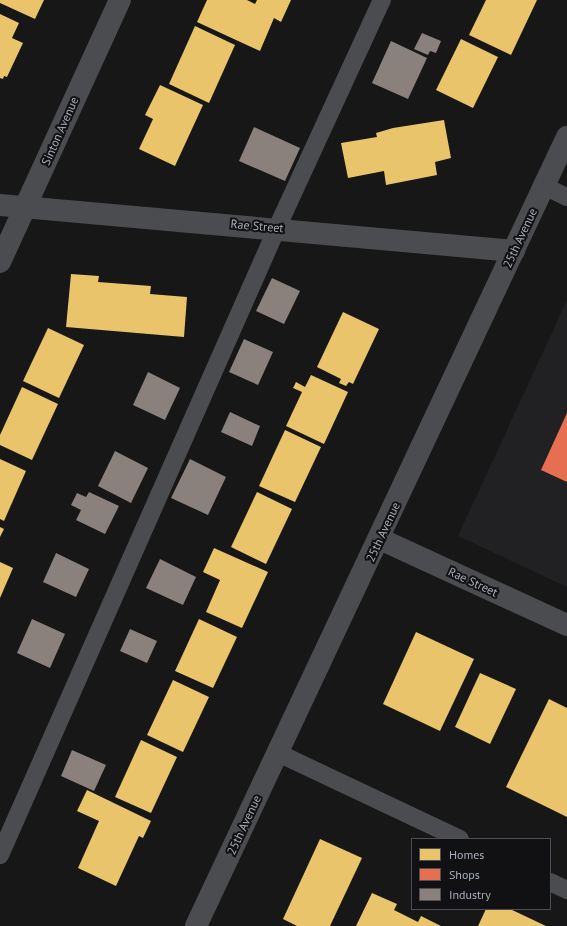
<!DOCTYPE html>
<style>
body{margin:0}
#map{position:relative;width:567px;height:926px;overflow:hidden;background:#171717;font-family:"PT Sans",sans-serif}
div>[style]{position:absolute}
.built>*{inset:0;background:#212123}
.homes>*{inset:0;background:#e9c46a}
.shops>*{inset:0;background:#e76f51}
.industry>*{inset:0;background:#8a817c}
.service>*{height:18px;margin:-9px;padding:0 9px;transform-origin:9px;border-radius:9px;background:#4b4c50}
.minor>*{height:22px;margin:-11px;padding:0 11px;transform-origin:11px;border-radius:11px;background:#4b4c50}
.tertiary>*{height:22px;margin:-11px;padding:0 11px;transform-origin:11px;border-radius:11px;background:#4b4c50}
span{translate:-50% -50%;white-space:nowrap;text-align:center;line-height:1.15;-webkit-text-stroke:4px #111113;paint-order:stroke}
.street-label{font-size:12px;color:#a8adb8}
.legend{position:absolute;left:411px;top:838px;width:140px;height:72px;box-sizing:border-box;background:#111113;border:1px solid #4d4f55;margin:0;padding:5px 7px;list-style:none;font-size:12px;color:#a8adb8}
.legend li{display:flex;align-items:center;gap:8px;height:20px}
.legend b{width:20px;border:1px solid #4d4f55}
</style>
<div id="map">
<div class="built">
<i style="clip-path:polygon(567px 300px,567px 587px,458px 536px)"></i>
</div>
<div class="homes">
<i style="clip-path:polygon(0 0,44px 0,35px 19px,0 3px)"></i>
<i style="clip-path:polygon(207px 0,247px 0,255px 4px,257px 0,291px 0,281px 22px,274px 18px,260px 51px,197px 22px)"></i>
<i style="clip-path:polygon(486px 0,537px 0,511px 55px,469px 35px)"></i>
<i style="clip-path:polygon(0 14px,19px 23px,12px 38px,23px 43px,7px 77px,4px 76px,3px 79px,0 78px)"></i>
<i style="clip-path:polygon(195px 26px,235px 45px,209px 103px,169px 84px)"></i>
<i style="clip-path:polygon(461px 39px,498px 57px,473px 108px,436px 90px)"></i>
<i style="clip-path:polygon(160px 85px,203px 105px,175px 166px,139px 149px,153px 119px,145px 115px)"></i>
<i style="clip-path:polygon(444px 120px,451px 158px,435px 162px,437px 175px,386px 185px,384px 171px,348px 178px,341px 143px,377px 137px,376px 133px,393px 128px)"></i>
<i style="clip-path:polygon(71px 274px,99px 276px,98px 282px,151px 286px,150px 294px,187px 297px,184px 337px,66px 327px)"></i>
<i style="clip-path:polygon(343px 312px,379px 329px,353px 384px,349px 382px,346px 386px,339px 383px,341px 379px,317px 367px)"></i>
<i style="clip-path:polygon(48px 328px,84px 345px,59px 398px,23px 381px)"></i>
<i style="clip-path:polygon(311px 375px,348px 392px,324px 444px,286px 426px,302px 392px,293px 388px,296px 382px,305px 387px)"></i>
<i style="clip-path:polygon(22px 387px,58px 404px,32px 460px,0 445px,0 435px)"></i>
<i style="clip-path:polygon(285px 430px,321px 447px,295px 502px,259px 486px)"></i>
<i style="clip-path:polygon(0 459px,26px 471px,4px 521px,0 519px)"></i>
<i style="clip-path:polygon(257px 492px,292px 509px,266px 564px,231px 547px)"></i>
<i style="clip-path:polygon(0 527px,4px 529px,0 537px)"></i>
<i style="clip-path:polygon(214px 548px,268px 572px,242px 628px,206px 612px,220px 580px,203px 572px)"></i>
<i style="clip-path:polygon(0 562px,13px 568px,0 598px)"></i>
<i style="clip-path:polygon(199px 619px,237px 637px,213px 688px,175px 671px)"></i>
<i style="clip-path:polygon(416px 632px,474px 659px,440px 731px,383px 704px)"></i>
<i style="clip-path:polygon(480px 673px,516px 689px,490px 744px,455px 727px)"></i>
<i style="clip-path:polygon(173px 680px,209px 697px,183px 752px,147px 735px)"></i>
<i style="clip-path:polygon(549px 699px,567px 708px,567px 817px,506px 787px)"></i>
<i style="clip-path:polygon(141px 740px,177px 757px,151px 813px,115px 797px)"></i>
<i style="clip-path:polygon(87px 790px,151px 821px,143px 838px,139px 836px,116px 886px,78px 868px,99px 821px,77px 811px)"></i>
<i style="clip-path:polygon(320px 839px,362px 858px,330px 926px,297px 926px,283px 919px)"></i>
<i style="clip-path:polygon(372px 893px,397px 904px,394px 910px,418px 922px,421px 916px,441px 926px,356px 926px)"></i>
<i style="clip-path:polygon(486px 909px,510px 909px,546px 926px,478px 926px)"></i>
</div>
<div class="shops">
<i style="clip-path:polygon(567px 413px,567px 482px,541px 470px)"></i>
</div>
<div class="industry">
<i style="clip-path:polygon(422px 33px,441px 41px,436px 53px,430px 51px,428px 55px,414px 49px)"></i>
<i style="clip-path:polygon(391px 41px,427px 58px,408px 99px,372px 83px)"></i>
<i style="clip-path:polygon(254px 127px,300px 148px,285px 181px,239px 161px)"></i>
<i style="clip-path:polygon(272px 278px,300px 291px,284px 324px,256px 311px)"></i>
<i style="clip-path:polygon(244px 339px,273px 352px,258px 385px,229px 372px)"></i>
<i style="clip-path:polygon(148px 372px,180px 388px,165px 420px,133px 405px)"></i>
<i style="clip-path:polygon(230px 412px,260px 426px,252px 446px,221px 432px)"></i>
<i style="clip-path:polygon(115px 451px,148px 468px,131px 503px,98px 486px)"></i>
<i style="clip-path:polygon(190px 459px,226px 477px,208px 515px,171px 498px)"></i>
<i style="clip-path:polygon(89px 492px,119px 506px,105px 534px,76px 520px,81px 510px,71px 505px,77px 493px,86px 497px)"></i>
<i style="clip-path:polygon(56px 553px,89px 569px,76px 597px,43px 582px)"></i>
<i style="clip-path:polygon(160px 559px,196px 577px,183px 605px,146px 588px)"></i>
<i style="clip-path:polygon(32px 619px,65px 634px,50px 668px,17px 653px)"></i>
<i style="clip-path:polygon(130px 629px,157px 641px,147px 663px,120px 651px)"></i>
<i style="clip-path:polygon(72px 750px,106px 765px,94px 791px,61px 776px)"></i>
</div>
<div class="service">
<i style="left:544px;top:186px;width:25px;rotate:26deg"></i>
<i style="left:278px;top:753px;width:201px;rotate:25.3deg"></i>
<i style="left:0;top:855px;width:685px;rotate:-66.16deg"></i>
<i style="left:277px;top:228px;width:251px;rotate:-65.3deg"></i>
<i style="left:550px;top:882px;width:19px;rotate:25deg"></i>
</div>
<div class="minor">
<i style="left:0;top:262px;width:288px;rotate:-65.4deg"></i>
</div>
<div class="tertiary">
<i style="left:0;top:205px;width:516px;rotate:5.11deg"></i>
<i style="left:380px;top:539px;width:206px;rotate:24.7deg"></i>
<i style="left:196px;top:926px;width:872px;rotate:-64.82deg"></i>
</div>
<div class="street-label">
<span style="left:60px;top:131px;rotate:-66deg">Sinton Avenue</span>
<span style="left:257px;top:226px;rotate:5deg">Rae Street</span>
<span style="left:520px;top:238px;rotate:-65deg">25th Avenue</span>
<span style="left:383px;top:532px;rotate:-65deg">25th Avenue</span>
<span style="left:473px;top:582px;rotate:25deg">Rae Street</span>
<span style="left:244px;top:825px;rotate:-65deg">25th Avenue</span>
</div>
<ul class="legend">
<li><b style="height:11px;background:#e9c46a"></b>Homes</li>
<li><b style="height:11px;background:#e76f51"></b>Shops</li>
<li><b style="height:11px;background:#8a817c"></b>Industry</li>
</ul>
</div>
